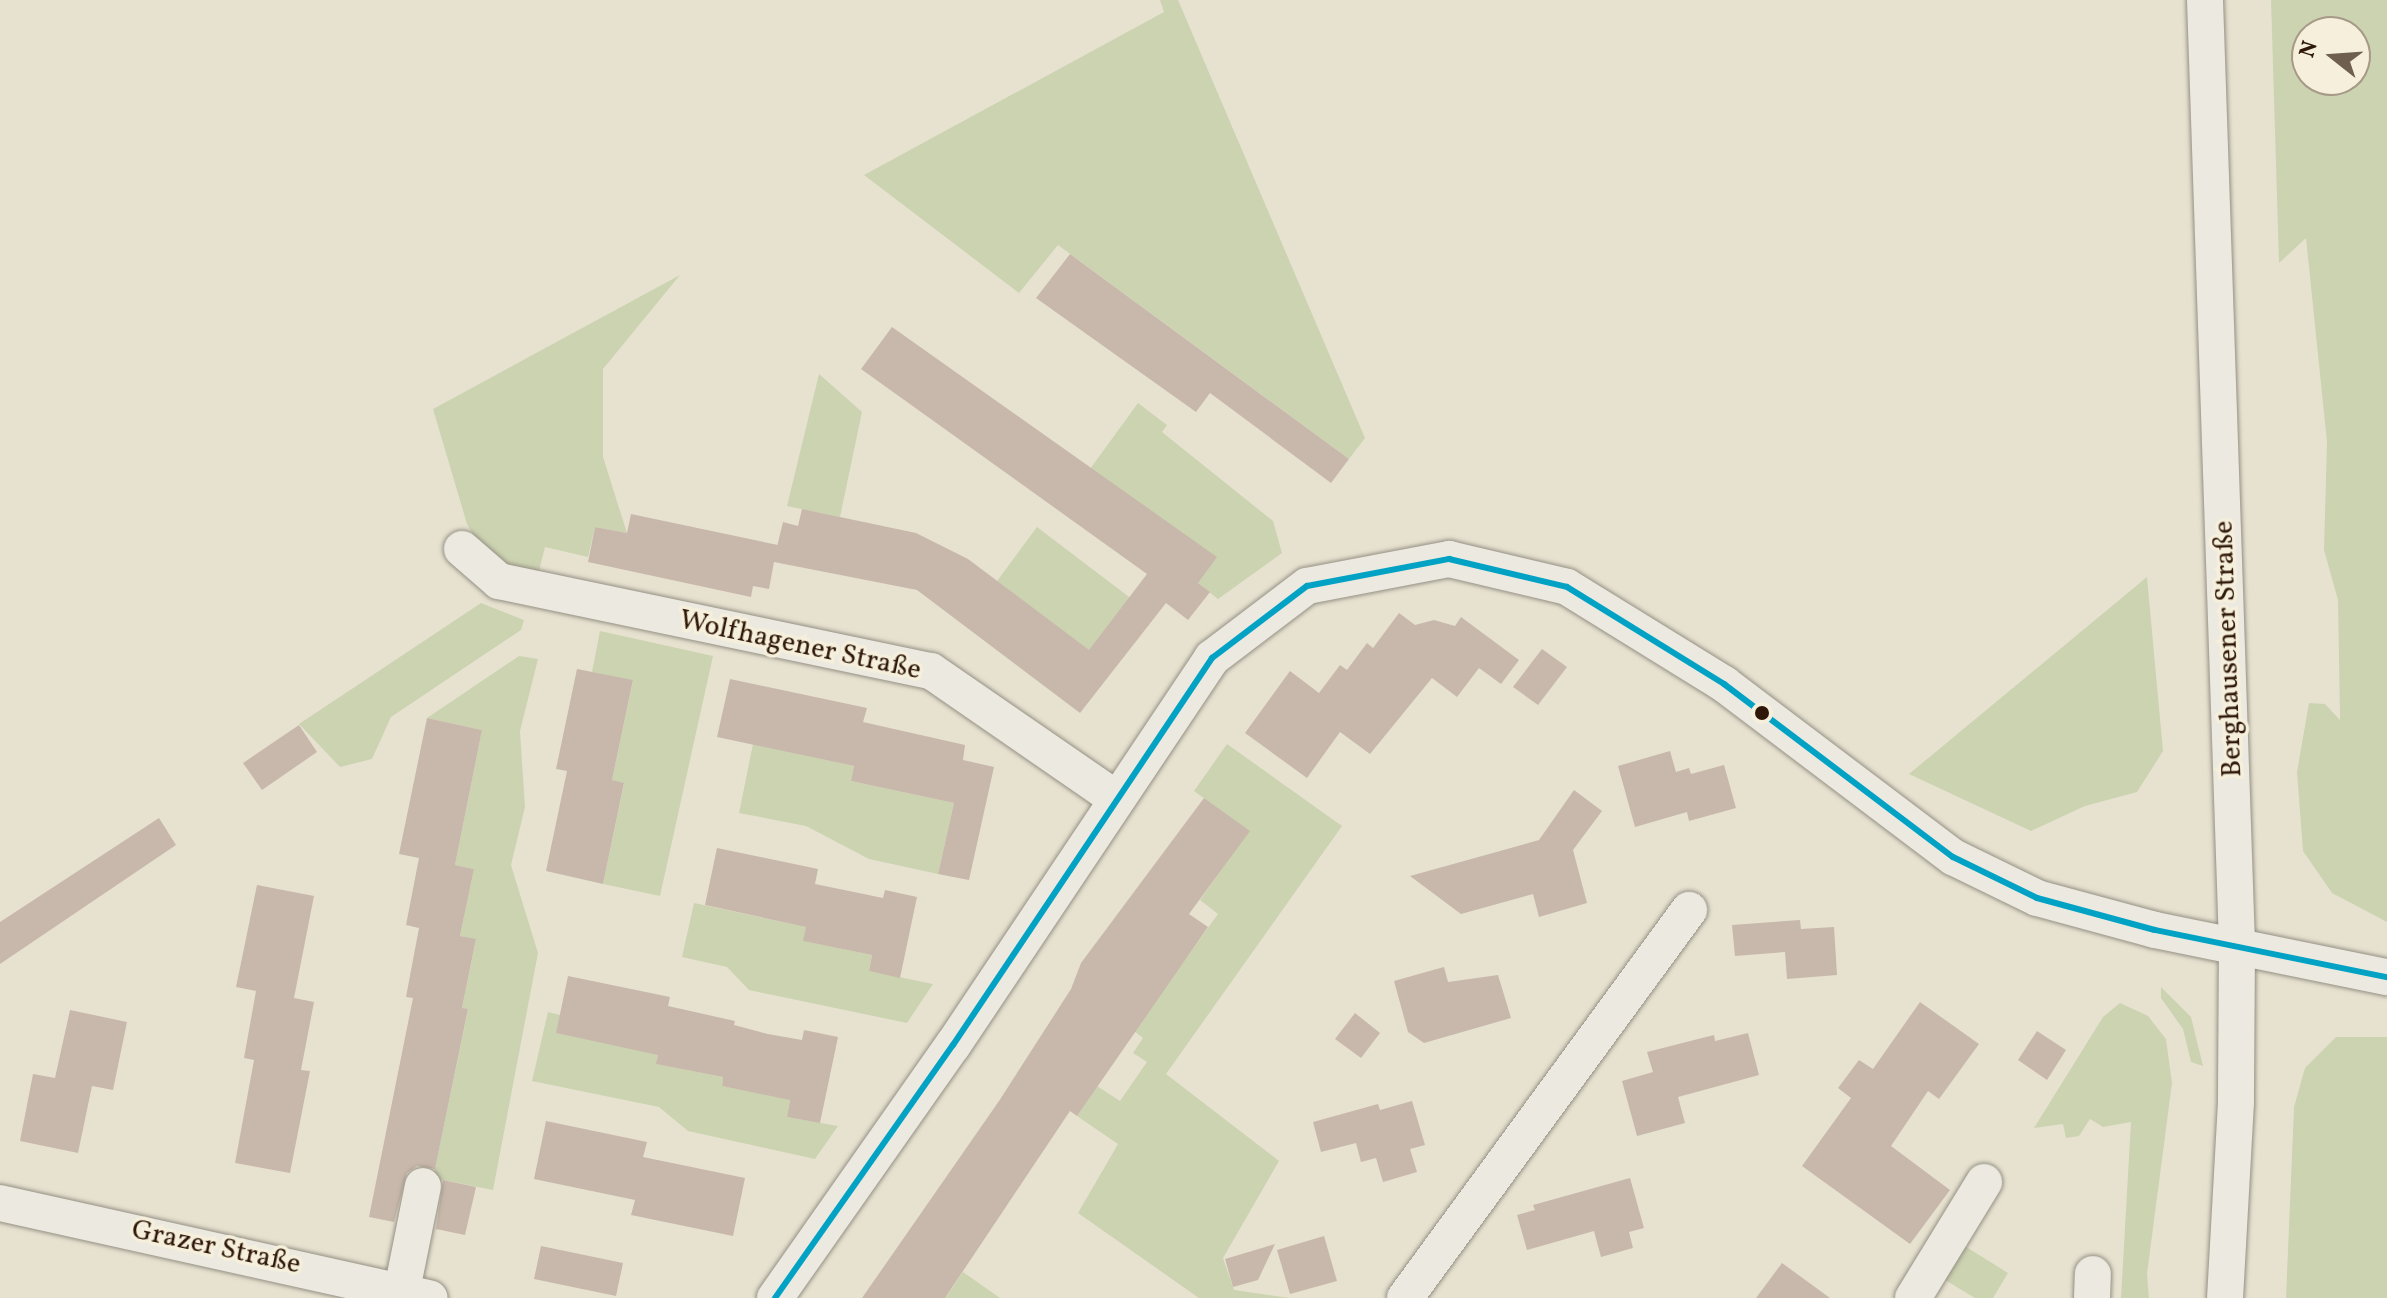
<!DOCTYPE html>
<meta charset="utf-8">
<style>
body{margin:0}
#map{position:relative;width:2387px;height:1298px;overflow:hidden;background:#e7e2d0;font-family:Vollkorn,serif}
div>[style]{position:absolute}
.green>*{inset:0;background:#ccd3b1}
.building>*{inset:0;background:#c8b8ab}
.roads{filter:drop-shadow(0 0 2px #959084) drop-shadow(0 0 2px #959084)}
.minor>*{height:36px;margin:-18px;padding:0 18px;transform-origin:18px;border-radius:18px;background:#ece9e0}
.bus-1>*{height:6px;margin:-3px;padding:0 3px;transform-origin:3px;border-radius:3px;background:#02a2c4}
.dots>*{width:22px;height:22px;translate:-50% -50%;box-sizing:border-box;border:4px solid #f5efdb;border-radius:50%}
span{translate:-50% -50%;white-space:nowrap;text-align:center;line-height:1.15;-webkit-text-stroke:7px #f5efdb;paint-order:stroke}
.street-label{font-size:28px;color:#2f1808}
.north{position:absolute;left:2291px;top:16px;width:80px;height:80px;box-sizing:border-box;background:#f5efdb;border:2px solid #a69987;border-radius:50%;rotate:287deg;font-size:22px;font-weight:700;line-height:32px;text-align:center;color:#2f1808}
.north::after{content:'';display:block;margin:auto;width:28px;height:36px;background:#6f5f4e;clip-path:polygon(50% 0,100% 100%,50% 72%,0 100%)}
</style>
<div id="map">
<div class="green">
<i style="clip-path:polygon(1160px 0,1178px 0,1365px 438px,1349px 459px,1058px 245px,1019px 293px,864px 175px,1164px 12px)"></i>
<i style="clip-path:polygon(evenodd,2271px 0,2387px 0,2387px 922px,2332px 893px,2303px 851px,2297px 772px,2309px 703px,2325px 704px,2340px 720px,2338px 600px,2324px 550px,2327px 442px,2306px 238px,2279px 263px,2271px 0,2307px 32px,2355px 32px,2355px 80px,2307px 80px,2307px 32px)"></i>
<i style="clip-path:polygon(680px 275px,603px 369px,603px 457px,627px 533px,595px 527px,588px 557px,545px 547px,538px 575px,504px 567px,478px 543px,467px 524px,433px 409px)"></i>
<i style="clip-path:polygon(819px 374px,862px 412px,840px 517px,787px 506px)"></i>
<i style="clip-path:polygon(1138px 403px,1167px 425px,1162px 432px,1273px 521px,1282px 553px,1218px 599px,1198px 583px,1185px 535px,1090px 469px)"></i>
<i style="clip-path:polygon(1037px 527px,1133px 600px,1089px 651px,997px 581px)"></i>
<i style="clip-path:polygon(2147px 577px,2163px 751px,2137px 792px,2085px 806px,2031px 831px,1909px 774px)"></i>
<i style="clip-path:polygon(481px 603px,524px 620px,521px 630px,391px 717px,372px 759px,340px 767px,299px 724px)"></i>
<i style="clip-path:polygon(600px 631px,713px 656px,660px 896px,603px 884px,624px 784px,612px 780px,633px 681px,592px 672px)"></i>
<i style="clip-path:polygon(519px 656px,538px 659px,520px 731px,525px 807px,511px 865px,538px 953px,493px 1190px,433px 1178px,468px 1010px,462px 1008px,476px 940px,460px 936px,474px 869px,455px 865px,482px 730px,427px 718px)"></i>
<i style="clip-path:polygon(753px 744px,854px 766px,851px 781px,954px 803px,938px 874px,869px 859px,806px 826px,739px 813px)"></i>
<i style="clip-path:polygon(1227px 744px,1342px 826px,1166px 1074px,1279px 1161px,1223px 1258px,1234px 1290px,1290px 1298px,1199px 1298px,1078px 1213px,1118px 1144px,1077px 1116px,1097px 1086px,1120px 1101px,1147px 1062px,1133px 1053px,1143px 1038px,1134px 1031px,1218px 914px,1200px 900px,1249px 831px,1194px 791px)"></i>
<i style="clip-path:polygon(694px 903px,806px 927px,804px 941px,872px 955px,869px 971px,933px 984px,907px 1023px,749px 990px,727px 967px,682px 957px)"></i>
<i style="clip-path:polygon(2161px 987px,2191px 1017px,2203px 1066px,2191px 1062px,2183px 1029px,2161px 998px)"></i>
<i style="clip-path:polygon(2120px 1003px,2148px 1016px,2166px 1039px,2172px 1083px,2147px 1274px,2149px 1298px,2121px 1298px,2131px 1122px,2103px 1127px,2090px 1119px,2079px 1136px,2066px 1138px,2063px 1124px,2034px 1128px,2103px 1017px)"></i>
<i style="clip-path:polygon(548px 1012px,560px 1015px,557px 1033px,658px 1054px,657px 1064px,723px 1077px,722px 1086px,790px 1099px,787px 1117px,838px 1126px,815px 1159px,688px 1131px,659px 1107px,532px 1081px)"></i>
<i style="clip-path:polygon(2336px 1037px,2387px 1037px,2387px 1298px,2286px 1298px,2294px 1107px,2305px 1068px)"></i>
<i style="clip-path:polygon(1963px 1245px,2008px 1273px,1993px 1298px,1975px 1298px,1942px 1278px)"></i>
<i style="clip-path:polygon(963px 1272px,1000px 1298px,916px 1298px,946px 1297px)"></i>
</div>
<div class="building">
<i style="clip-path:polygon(1070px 254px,1349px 459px,1331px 483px,1210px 393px,1196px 412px,1036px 298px)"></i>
<i style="clip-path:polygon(892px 327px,1217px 557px,1198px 583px,1210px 592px,1188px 620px,1166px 603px,1080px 713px,917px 590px,774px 562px,769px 589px,753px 586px,751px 597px,588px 562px,595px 527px,627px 533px,631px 514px,778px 545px,776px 551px,783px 522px,798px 526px,802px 509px,916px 533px,968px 559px,1089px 650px,1147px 574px,861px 369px)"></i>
<i style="clip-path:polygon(1399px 613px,1415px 625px,1434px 620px,1455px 626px,1461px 617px,1519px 660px,1501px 684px,1479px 668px,1457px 697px,1432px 678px,1370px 754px,1340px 732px,1307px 778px,1245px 733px,1290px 671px,1319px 693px,1340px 665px,1347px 670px,1367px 643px,1373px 648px)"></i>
<i style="clip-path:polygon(1542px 649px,1567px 667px,1538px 705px,1513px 687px)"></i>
<i style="clip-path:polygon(577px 669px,633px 680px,612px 780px,624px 783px,603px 884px,546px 871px,567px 771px,556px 769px)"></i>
<i style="clip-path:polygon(730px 679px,867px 708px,863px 722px,965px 745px,963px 760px,994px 767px,969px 880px,938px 874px,954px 803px,851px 781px,854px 766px,717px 737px)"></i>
<i style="clip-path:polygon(427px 718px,482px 730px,455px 865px,474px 869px,460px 936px,476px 939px,462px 1008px,468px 1009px,435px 1169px,417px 1166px,407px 1173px,394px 1222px,369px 1217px,413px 998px,406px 997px,419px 928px,406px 925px,419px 858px,399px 854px)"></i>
<i style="clip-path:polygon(299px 725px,317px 752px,262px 790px,243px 763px)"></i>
<i style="clip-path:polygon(1670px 751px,1676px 772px,1689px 768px,1691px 774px,1724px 765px,1736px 808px,1689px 821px,1687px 812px,1635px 827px,1618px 766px)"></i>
<i style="clip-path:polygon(1574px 790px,1602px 811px,1573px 850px,1587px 903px,1539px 917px,1533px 894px,1461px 914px,1410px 876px,1539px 840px)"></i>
<i style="clip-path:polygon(1204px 798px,1250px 831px,1189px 914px,1208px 927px,1077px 1116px,1070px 1111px,945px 1298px,862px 1298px,999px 1101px,1071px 989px,1081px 963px)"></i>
<i style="clip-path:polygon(159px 818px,176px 845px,0 964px,0 922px)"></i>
<i style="clip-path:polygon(717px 848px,818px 869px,815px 884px,883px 898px,885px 890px,917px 897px,900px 978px,869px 971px,872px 955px,803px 941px,806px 927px,705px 905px)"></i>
<i style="clip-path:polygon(257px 885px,314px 896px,294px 998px,314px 1002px,301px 1070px,310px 1071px,290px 1173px,235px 1163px,254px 1060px,244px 1058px,256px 991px,236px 987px)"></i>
<i style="clip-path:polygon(1800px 920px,1801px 929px,1834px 927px,1837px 975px,1787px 979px,1785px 952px,1735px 956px,1732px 925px)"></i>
<i style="clip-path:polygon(1444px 967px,1448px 982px,1498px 975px,1511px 1018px,1424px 1043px,1408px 1032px,1394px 981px)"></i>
<i style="clip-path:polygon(568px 976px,670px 997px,668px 1006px,735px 1021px,734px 1025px,768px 1034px,802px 1040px,804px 1030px,838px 1037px,820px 1123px,787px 1117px,790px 1100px,722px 1086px,723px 1077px,656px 1064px,658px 1055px,556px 1033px)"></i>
<i style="clip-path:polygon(1920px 1002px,1979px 1044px,1939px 1099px,1928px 1091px,1891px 1146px,1950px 1190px,1910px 1244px,1802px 1166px,1851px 1098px,1838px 1088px,1859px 1060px,1873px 1069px)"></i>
<i style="clip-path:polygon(70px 1010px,127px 1022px,113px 1090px,92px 1086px,78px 1153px,20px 1141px,33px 1074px,55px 1078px)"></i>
<i style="clip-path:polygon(1355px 1013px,1380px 1033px,1361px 1058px,1335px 1039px)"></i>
<i style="clip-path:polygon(2037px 1031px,2066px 1050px,2047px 1080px,2018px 1060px)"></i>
<i style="clip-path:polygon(1748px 1033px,1759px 1075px,1678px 1097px,1685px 1123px,1637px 1136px,1622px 1081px,1653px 1072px,1647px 1052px,1714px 1035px,1715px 1041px)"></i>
<i style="clip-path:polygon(1412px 1101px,1425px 1145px,1410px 1149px,1417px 1172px,1383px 1182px,1376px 1158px,1361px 1162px,1356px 1143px,1321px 1152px,1313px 1122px,1378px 1104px,1380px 1110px)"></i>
<i style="clip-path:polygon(546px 1121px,647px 1142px,643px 1157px,745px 1178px,733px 1236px,631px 1215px,635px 1200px,534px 1179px)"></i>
<i style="clip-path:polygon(1630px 1178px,1644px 1228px,1629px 1232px,1633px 1248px,1601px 1257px,1594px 1231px,1527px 1250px,1517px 1215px,1535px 1210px,1533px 1205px)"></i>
<i style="clip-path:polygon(443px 1180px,476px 1187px,465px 1235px,436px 1229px)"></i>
<i style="clip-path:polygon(1324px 1236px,1337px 1281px,1290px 1294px,1277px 1250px)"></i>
<i style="clip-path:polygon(1275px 1244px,1258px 1280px,1233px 1287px,1225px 1259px)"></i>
<i style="clip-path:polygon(541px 1246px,623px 1263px,616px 1296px,534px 1279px)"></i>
<i style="clip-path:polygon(1782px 1263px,1830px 1298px,1756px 1298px)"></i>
</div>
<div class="roads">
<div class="minor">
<i style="left:2205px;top:0;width:948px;rotate:88.06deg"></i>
<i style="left:2237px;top:947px;width:155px;rotate:90.4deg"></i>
<i style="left:2236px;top:1102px;width:196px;rotate:93.2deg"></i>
<i style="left:462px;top:549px;width:49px;rotate:40.9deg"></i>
<i style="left:499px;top:581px;width:441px;rotate:11.8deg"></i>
<i style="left:931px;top:671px;width:224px;rotate:34.6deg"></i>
<i style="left:0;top:1203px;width:440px;rotate:12.5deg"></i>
<i style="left:402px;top:1290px;width:106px;rotate:-78.6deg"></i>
<i style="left:775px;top:1298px;width:309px;rotate:-54.9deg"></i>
<i style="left:953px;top:1045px;width:466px;rotate:-56.2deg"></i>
<i style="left:1212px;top:658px;width:119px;rotate:-37.2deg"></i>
<i style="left:1307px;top:586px;width:145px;rotate:-10.8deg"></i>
<i style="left:1449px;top:559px;width:121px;rotate:13.3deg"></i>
<i style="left:1567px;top:587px;width:185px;rotate:31.7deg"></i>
<i style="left:1724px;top:684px;width:287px;rotate:37.1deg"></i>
<i style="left:1953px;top:857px;width:93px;rotate:26deg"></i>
<i style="left:2037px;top:898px;width:122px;rotate:15.2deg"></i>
<i style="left:2155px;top:930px;width:237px;rotate:11.5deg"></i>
<i style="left:1405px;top:1298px;width:481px;rotate:-53.8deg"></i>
<i style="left:1913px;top:1298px;width:136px;rotate:-58.5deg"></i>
<i style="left:2092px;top:1298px;width:24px;rotate:-88deg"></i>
</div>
</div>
<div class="bus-1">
<i style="left:775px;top:1298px;width:309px;rotate:-54.9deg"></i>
<i style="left:953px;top:1045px;width:466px;rotate:-56.2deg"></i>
<i style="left:1212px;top:658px;width:119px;rotate:-37.2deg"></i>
<i style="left:1307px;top:586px;width:145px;rotate:-10.8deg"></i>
<i style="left:1449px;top:559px;width:121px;rotate:13.3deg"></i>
<i style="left:1567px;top:587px;width:185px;rotate:31.7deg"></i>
<i style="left:1724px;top:684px;width:287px;rotate:37.1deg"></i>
<i style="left:1953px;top:857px;width:93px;rotate:26deg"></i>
<i style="left:2037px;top:898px;width:122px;rotate:15.2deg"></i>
<i style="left:2155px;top:930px;width:237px;rotate:11.5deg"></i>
</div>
<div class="dots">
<i style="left:1762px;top:713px;background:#2f1808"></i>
</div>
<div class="street-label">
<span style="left:800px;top:646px;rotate:12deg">Wolfhagener Straße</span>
<span style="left:2229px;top:649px;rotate:-92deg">Berghausener Straße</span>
<span style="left:216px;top:1248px;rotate:12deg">Grazer Straße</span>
</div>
<div class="north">N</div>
</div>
